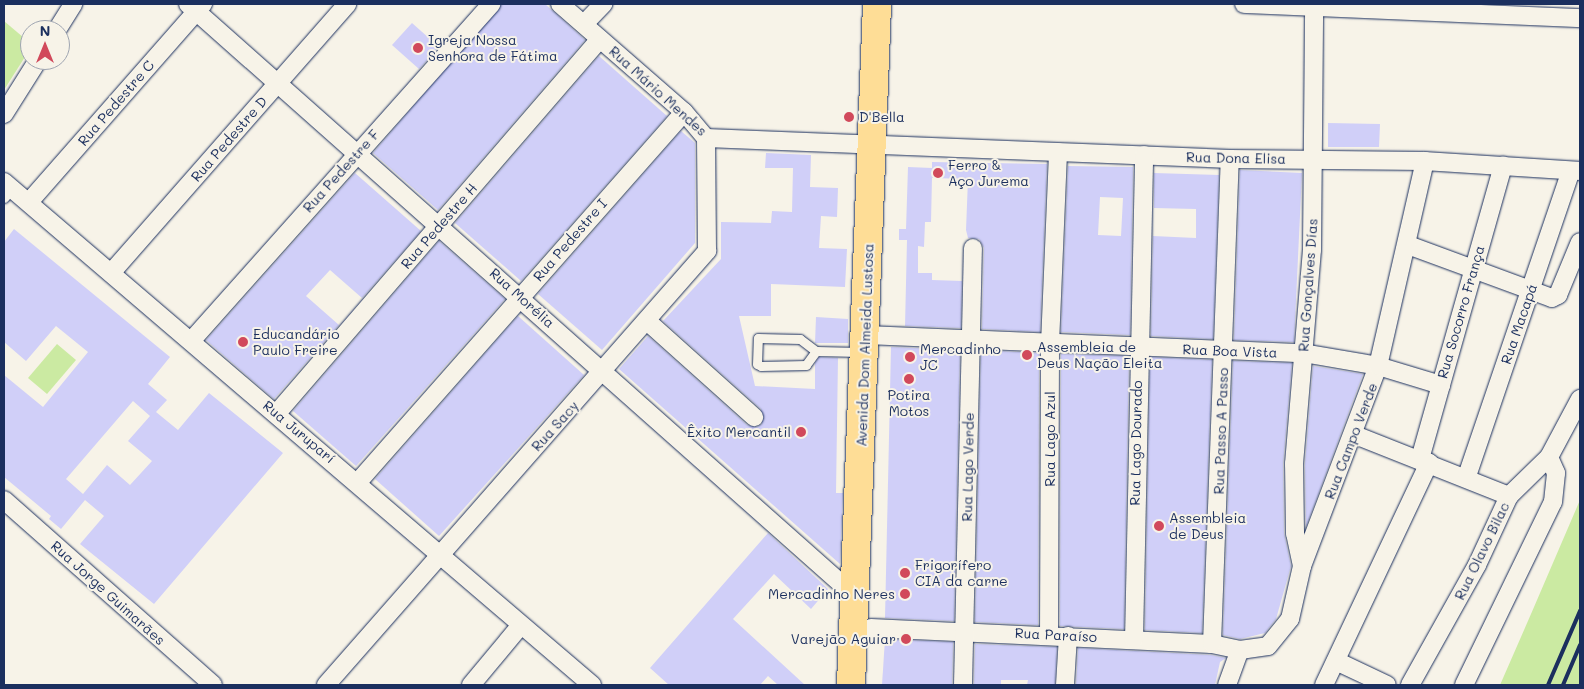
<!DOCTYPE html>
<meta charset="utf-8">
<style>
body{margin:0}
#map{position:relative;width:1584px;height:689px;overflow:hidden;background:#f7f3e8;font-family:Mali,sans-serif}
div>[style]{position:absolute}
.green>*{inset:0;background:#cbeaa2}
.building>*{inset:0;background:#d0cff8}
.roads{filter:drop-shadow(0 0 1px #1b2f5e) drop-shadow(0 0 1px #1b2f5e)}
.lane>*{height:9px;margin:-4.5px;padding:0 4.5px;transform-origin:4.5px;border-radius:4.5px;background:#f7f3e8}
.street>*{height:18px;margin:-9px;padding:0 9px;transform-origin:9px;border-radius:9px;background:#f7f3e8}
.primary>*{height:28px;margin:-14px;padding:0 14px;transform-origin:14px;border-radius:14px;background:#fedd96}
.rail>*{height:4px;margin:-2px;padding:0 2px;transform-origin:2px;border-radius:2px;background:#1b2f5e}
.dots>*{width:14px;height:14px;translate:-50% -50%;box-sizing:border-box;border:2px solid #f7f3e8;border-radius:50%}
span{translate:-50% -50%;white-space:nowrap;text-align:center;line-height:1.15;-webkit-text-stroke:4px #f7f3e8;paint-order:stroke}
.poi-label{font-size:14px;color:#1b2f5e}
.left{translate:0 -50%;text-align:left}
.right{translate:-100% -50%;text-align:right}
.street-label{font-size:14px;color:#1b2f5e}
.frame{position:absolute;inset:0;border:5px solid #1b2f5e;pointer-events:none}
.north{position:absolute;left:20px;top:20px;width:50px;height:50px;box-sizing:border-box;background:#f7f3e8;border:1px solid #9fa5b1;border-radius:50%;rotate:0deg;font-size:14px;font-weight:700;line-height:20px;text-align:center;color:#1b2f5e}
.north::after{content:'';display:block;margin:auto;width:18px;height:22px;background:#d1495b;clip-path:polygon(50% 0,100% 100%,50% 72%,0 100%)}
</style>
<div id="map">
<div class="green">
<i style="clip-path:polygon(4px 21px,30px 43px,30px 49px,4px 90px)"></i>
<i style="clip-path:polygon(57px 344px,76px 360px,47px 394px,28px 378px)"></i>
<i style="clip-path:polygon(1580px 500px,1580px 685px,1500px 685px,1531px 614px)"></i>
</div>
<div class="building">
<i style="clip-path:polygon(501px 4px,545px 4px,585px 40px,438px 210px,373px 153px)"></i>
<i style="clip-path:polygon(412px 23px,439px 47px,419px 69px,392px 45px)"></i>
<i style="clip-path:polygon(599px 56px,667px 116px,521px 281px,455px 223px)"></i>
<i style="clip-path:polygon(1328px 123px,1380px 124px,1379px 147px,1328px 147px)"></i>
<i style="clip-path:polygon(681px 131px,695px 143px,695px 243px,602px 350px,538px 294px)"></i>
<i style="clip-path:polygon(766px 153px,811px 155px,810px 187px,838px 188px,837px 217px,821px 216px,819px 248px,847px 249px,845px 287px,771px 284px,771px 316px,739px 316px,755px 386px,815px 389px,815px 363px,819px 357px,838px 358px,836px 493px,843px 493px,840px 564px,619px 369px,648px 336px,747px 425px,757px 427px,762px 424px,761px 409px,663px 321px,721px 259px,721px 222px,771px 223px,772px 211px,792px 212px,793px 168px,765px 168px)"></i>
<i style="clip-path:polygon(932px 162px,1047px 164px,1040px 332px,982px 329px,984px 248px,979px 239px,968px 238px,966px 230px,968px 179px,932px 178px,931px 222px,925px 222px,924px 247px,918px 246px,918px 273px,932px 273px,932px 280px,962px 281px,961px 328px,905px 326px,907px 240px,899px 240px,899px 229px,906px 229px,908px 167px,932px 168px)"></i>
<i style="clip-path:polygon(evenodd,1068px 166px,1133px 167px,1130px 335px,1061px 332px,1068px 166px,1100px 197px,1123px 198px,1121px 236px,1098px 235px,1100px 197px)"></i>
<i style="clip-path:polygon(1240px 170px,1302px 173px,1294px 342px,1234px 340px)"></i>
<i style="clip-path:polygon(355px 173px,421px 231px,362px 298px,330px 270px,306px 296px,339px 325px,274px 399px,206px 340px)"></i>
<i style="clip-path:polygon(1154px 173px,1219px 175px,1213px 339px,1151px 336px,1153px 236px,1196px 238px,1196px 209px,1154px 208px)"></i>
<i style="clip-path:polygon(evenodd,14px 229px,170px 357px,148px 384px,167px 400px,156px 412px,178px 430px,209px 393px,283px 453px,154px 604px,80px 544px,104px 516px,85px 500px,61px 529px,49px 519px,51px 516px,4px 477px,4px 375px,43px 407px,88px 352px,56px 326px,26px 361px,4px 342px,4px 242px,14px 229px,133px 401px,150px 416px,128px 441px,152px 461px,130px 485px,107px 465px,83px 494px,66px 479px,133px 401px)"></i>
<i style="clip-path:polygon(439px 241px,505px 299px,356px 466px,293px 411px)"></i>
<i style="clip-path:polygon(518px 316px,584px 375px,439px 536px,375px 479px)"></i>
<i style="clip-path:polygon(816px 317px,848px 319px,848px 343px,815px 343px)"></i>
<i style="clip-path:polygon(891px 347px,960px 350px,954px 621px,885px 618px)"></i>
<i style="clip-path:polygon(981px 350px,1039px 353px,1038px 625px,975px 622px)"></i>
<i style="clip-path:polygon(1061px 354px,1129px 356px,1124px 629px,1060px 626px)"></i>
<i style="clip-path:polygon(1150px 357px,1212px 360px,1202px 633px,1145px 630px)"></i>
<i style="clip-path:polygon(1233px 361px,1292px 363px,1283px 464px,1284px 533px,1291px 566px,1276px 619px,1265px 633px,1240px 639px,1223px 635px)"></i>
<i style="clip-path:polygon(1313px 366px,1363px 374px,1306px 527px,1305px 464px)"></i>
<i style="clip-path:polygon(768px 533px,828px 589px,811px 609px,774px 574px,733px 619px,805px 685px,778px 685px,768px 676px,760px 685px,669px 685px,650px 668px)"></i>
<i style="clip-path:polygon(885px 639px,953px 642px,952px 685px,882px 685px)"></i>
<i style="clip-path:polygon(975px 644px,1057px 647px,1055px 685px,1027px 685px,1028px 680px,1001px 680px,1001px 685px,974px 685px)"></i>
<i style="clip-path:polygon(1078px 648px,1211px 655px,1226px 658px,1220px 662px,1215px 685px,1076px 685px)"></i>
</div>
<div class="roads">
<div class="lane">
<i style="left:4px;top:198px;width:12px;rotate:-48deg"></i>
<i style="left:758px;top:338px;width:42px;rotate:1.4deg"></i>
<i style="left:800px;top:339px;width:20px;rotate:37deg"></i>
<i style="left:816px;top:351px;width:17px;rotate:126deg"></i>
<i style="left:806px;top:365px;width:45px;rotate:178.7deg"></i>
<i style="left:761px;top:366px;width:4px;rotate:-153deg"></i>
<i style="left:757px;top:364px;width:26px;rotate:-88deg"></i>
<i style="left:816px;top:351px;width:44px;rotate:1.3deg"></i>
</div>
<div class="street">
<i style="left:188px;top:4px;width:890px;rotate:41.59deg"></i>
<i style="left:560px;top:4px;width:164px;rotate:41.1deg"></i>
<i style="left:684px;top:112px;width:34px;rotate:50deg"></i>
<i style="left:706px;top:138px;width:524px;rotate:2.29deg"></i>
<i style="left:1230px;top:159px;width:195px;rotate:0.6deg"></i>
<i style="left:1425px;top:161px;width:155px;rotate:3.7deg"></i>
<i style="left:1244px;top:4px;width:336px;rotate:2.4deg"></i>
<i style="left:584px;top:24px;width:28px;rotate:-46deg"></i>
<i style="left:57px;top:30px;width:31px;rotate:-58deg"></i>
<i style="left:4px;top:114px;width:64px;rotate:-57.8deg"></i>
<i style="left:4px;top:182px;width:774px;rotate:40.55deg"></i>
<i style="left:29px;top:202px;width:264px;rotate:-48.7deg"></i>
<i style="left:1408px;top:245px;width:153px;rotate:20.2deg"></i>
<i style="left:1552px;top:298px;width:7px;rotate:-27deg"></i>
<i style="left:1558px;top:295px;width:57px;rotate:-67.5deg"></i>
<i style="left:111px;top:273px;width:358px;rotate:-48.7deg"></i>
<i style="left:647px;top:321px;width:144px;rotate:41.9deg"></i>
<i style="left:866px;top:335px;width:437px;rotate:2.4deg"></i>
<i style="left:1303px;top:353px;width:76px;rotate:9.8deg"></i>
<i style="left:1378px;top:366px;width:66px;rotate:16.8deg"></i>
<i style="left:192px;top:340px;width:450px;rotate:-48.3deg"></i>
<i style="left:277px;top:413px;width:494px;rotate:-49.2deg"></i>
<i style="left:1355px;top:435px;width:166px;rotate:21.6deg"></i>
<i style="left:1420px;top:459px;width:305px;rotate:-74.2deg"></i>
<i style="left:1467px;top:476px;width:322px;rotate:-71.2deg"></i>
<i style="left:358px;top:482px;width:493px;rotate:-48.6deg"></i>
<i style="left:4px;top:500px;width:279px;rotate:41.5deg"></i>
<i style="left:1302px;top:566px;width:34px;rotate:-102deg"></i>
<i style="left:1295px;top:533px;width:69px;rotate:-90.8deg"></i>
<i style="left:1294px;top:464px;width:215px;rotate:-85.2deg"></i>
<i style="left:1312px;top:250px;width:246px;rotate:-89.5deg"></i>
<i style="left:871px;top:628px;width:341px;rotate:2.7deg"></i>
<i style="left:1212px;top:644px;width:29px;rotate:12deg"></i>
<i style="left:1049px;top:636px;width:292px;rotate:-89.8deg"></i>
<i style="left:1050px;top:344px;width:192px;rotate:-87.6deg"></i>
<i style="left:1134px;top:640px;width:485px;rotate:-88.8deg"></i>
<i style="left:1212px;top:644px;width:485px;rotate:-87.9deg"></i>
<i style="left:1336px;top:661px;width:56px;rotate:25.2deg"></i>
<i style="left:326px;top:685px;width:578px;rotate:-48.72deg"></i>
<i style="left:707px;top:251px;width:113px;rotate:-90.5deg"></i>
<i style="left:471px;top:685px;width:78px;rotate:-50.2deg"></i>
<i style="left:963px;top:685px;width:437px;rotate:-88.7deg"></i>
<i style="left:1065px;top:685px;width:49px;rotate:-86.5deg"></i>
<i style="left:1227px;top:685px;width:37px;rotate:-70deg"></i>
<i style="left:1240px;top:650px;width:28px;rotate:-8deg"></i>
<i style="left:1268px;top:646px;width:35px;rotate:-51deg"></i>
<i style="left:1290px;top:619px;width:54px;rotate:-77.2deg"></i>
<i style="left:1302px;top:566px;width:214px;rotate:-69.2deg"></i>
<i style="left:1378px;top:366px;width:210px;rotate:-77.1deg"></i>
<i style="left:1324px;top:685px;width:246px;rotate:-64.7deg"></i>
<i style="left:1410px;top:685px;width:137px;rotate:-60.8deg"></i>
<i style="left:1477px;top:565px;width:76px;rotate:-65.1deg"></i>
<i style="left:1509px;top:496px;width:56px;rotate:-44.3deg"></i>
<i style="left:1549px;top:457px;width:66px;rotate:-61.9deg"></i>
<i style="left:1464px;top:685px;width:203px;rotate:-64.1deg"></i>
<i style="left:1553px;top:502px;width:29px;rotate:-84deg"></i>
<i style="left:1556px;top:473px;width:17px;rotate:-114deg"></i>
</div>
<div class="primary">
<i style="left:851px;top:685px;width:681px;rotate:-87.81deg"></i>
</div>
</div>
<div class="rail">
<i style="left:1548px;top:685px;width:81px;rotate:-66.6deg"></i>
<i style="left:1563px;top:685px;width:43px;rotate:-67deg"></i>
</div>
<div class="dots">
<i style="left:418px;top:48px;background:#d1495b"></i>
<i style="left:849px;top:117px;background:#d1495b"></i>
<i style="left:938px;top:173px;background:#d1495b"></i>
<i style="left:243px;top:342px;background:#d1495b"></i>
<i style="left:1027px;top:355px;background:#d1495b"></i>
<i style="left:910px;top:357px;background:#d1495b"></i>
<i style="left:909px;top:379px;background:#d1495b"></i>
<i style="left:801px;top:432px;background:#d1495b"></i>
<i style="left:1159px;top:526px;background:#d1495b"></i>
<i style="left:905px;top:573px;background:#d1495b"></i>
<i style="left:905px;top:594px;background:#d1495b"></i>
<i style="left:906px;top:639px;background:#d1495b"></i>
</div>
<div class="poi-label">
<span class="left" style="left:428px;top:48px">Igreja Nossa<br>Senhora de Fátima</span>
<span class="left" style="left:859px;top:117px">D'Bella</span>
<span class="left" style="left:948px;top:173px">Ferro &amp;<br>Aço Jurema</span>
<span class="left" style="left:253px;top:342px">Educandário<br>Paulo Freire</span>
<span class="left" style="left:1037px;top:355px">Assembleia de<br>Deus Nação Eleita</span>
<span class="left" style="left:920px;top:357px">Mercadinho<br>JC</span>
<span style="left:909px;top:403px">Potira<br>Motos</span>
<span class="right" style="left:791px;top:432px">Êxito Mercantil</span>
<span class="left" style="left:1169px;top:526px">Assembleia<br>de Deus</span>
<span class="left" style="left:915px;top:573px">Frigorífero<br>CIA da carne</span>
<span class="right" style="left:895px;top:594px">Mercadinho Neres</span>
<span class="right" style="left:896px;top:639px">Varejão Aguiar</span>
</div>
<div class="street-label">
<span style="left:658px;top:91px;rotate:42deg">Rua Mário Mendes</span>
<span style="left:116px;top:103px;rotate:-49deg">Rua Pedestre C</span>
<span style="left:229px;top:139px;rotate:-49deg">Rua Pedestre D</span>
<span style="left:1236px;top:158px;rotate:1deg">Rua Dona Elisa</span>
<span style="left:341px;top:171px;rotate:-48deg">Rua Pedestre F</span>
<span style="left:439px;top:226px;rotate:-49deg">Rua Pedestre H</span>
<span style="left:570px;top:240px;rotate:-49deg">Rua Pedestre I</span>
<span style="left:1308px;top:285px;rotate:-86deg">Rua Gonçalves Días</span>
<span style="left:522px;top:298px;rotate:42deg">Rua Morélia</span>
<span style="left:1461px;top:312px;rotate:-74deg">Rua Socorro França</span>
<span style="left:1519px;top:324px;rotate:-71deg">Rua Macapá</span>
<span style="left:865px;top:345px;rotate:-88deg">Avenida Dom Almeida Lustosa</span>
<span style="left:1230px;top:351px;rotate:2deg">Rua Boa Vista</span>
<span style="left:555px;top:426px;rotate:-48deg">Rua Sacy</span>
<span style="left:1221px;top:431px;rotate:-88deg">Rua Passo A Passo</span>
<span style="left:299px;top:432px;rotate:40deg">Rua Juruparí</span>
<span style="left:1050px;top:439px;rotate:-90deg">Rua Lago Azul</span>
<span style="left:1351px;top:441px;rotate:-69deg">Rua Campo Verde</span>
<span style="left:1136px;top:443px;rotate:-89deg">Rua Lago Dourado</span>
<span style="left:968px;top:467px;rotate:-89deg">Rua Lago Verde</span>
<span style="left:1482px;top:551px;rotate:-64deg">Rua Olavo Bilac</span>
<span style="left:108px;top:593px;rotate:42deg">Rua Jorge Guimarães</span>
<span style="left:1056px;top:635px;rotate:3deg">Rua Paraíso</span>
</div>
<div class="frame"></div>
<div class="north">N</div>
</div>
